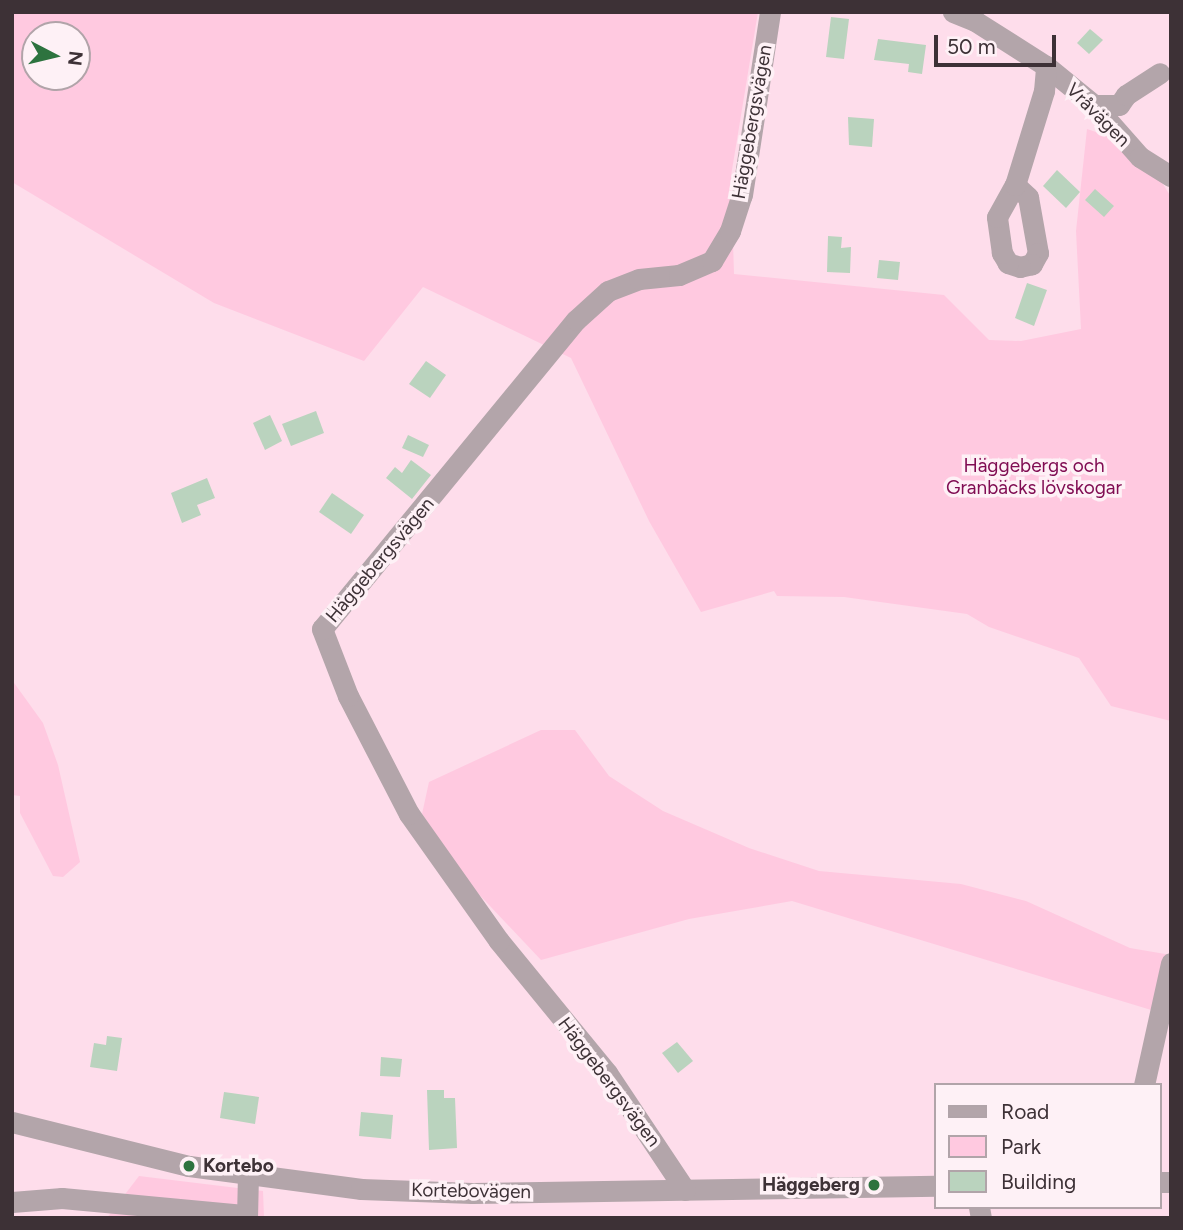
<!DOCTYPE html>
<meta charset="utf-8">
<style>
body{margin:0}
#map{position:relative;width:1183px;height:1230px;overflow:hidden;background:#feddeb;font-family:Figtree,sans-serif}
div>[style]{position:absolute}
.green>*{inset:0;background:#ffc9e0}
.building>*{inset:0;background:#bad3be}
.minor>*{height:21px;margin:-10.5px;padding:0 10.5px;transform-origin:10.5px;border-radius:10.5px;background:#b3a5aa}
.dots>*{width:19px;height:19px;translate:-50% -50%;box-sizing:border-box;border:4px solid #fef1f6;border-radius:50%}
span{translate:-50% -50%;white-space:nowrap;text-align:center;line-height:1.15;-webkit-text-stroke:7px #fef1f6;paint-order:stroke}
.street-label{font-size:19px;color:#3d3136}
.park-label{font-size:19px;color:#800d53}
.poi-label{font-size:19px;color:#3d3136;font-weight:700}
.left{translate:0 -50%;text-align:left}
.right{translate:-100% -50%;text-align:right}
.frame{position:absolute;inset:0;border:14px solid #3d3136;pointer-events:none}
.legend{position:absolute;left:934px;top:1083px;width:228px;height:126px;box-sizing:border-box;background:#fef1f6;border:2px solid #b1a4a9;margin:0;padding:9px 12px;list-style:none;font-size:21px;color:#3d3136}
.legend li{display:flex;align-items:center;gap:14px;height:35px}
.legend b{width:35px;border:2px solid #b1a4a9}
.north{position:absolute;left:21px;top:21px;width:70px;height:70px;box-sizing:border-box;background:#fef1f6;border:2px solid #b1a4a9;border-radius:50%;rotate:97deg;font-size:19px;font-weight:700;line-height:28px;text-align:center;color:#3d3136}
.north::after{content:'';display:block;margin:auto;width:24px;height:32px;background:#2d733f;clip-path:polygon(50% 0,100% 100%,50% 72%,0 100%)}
.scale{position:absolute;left:934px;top:35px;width:122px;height:32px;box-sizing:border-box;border:4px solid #3d3136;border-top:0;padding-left:9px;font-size:21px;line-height:24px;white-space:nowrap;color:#3d3136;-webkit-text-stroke:5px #fef1f6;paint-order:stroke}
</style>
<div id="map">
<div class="green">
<i style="clip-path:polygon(evenodd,12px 12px,758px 12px,731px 176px,734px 274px,944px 295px,989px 340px,1021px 341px,1081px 329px,1076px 231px,1087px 129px,1140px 147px,1171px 197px,1171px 721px,1111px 706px,1079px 658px,989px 627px,967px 614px,844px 597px,777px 596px,774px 591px,701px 612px,649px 521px,571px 358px,423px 287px,364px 361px,214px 303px,12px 182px,12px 12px,35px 35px,77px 35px,77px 77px,35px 77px,35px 35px)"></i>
<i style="clip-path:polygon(12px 680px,43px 723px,58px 765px,80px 862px,63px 877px,53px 876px,20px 813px,20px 796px,12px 795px)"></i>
<i style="clip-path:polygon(541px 730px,575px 730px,609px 776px,663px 811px,749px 848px,819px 871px,961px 884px,1026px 901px,1130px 948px,1171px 955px,1171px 1016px,792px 901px,689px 919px,541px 960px,473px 888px,422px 814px,429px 782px)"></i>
<i style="clip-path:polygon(139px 1176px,263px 1191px,264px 1218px,107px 1218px)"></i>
</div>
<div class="building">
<i style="clip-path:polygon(831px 17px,849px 19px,844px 59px,826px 57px)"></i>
<i style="clip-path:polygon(1090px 29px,1103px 40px,1089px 54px,1077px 43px)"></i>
<i style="clip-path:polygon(878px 39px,926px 45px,922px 74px,908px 72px,909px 64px,874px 60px)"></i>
<i style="clip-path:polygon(848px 117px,874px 119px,872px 147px,849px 145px)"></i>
<i style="clip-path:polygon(1057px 170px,1080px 192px,1066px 208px,1043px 186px)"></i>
<i style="clip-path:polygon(1095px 189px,1114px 206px,1104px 217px,1085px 200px)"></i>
<i style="clip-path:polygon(828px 236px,842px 237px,841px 248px,851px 247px,850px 273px,827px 272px)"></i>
<i style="clip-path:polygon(879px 260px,900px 262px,898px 280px,877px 278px)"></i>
<i style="clip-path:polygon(1027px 283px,1047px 290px,1034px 326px,1015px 318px)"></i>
<i style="clip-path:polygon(426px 361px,446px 375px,430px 398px,409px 384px)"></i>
<i style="clip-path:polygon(316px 411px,324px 433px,291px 446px,282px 424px)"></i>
<i style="clip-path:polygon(270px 415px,282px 441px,265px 450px,253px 423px)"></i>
<i style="clip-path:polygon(408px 435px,429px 445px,423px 457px,402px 448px)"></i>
<i style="clip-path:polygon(411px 460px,431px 475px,412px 499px,386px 478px,395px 467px,402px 473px)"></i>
<i style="clip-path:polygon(207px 478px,215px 498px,197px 505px,201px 515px,182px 523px,171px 493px)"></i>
<i style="clip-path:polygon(332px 493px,364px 515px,351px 534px,319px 512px)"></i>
<i style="clip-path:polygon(107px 1036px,122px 1038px,117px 1071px,90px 1067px,94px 1043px,106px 1045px)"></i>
<i style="clip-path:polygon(677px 1042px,693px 1061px,678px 1073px,662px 1053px)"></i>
<i style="clip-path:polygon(381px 1057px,402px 1059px,400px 1077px,380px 1076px)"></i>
<i style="clip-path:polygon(427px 1090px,444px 1090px,444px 1098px,455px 1098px,457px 1148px,429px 1150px)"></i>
<i style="clip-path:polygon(224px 1092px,259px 1097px,255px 1124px,220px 1118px)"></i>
<i style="clip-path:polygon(361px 1112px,393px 1115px,391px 1139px,359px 1136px)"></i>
</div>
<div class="minor">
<i style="left:953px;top:12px;width:24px;rotate:22deg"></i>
<i style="left:975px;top:21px;width:84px;rotate:32.4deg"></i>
<i style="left:1046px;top:66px;width:62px;rotate:39.1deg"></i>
<i style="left:1094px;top:105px;width:69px;rotate:48.5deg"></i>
<i style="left:1140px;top:157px;width:36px;rotate:32deg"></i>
<i style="left:1094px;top:105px;width:25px"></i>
<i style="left:1119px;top:105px;width:12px;rotate:-55deg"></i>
<i style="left:1126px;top:95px;width:40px;rotate:-32.9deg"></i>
<i style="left:1015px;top:185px;width:18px;rotate:43deg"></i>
<i style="left:1028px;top:197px;width:57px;rotate:79.9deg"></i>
<i style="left:1038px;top:253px;width:13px;rotate:119deg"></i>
<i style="left:1032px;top:264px;width:12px;rotate:166deg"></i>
<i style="left:1020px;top:267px;width:13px;rotate:-162deg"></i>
<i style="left:1008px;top:263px;width:12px;rotate:-121deg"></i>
<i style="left:1002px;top:253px;width:36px;rotate:-98deg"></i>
<i style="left:997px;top:217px;width:37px;rotate:-61deg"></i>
<i style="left:1015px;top:185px;width:98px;rotate:-72.9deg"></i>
<i style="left:1044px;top:91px;width:25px;rotate:-85deg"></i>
<i style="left:1144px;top:1085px;width:125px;rotate:-77.5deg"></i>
<i style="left:12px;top:1122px;width:182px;rotate:14deg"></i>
<i style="left:189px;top:1166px;width:174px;rotate:7.6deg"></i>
<i style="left:361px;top:1189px;width:111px;rotate:2.1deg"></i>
<i style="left:472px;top:1193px;width:464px;rotate:-0.9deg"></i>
<i style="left:1160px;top:1182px;width:11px"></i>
<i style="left:685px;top:1190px;width:141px;rotate:-123.7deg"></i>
<i style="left:607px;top:1073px;width:171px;rotate:-129.3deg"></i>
<i style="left:499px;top:941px;width:156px;rotate:-125.3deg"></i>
<i style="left:409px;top:814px;width:133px;rotate:-117.3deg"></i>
<i style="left:348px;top:696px;width:72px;rotate:-111.2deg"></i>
<i style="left:322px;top:629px;width:400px;rotate:-50.6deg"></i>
<i style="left:576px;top:320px;width:43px;rotate:-42.2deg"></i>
<i style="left:608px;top:291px;width:33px;rotate:-21deg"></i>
<i style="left:639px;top:279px;width:40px;rotate:-5.7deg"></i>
<i style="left:679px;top:275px;width:36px;rotate:-23deg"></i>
<i style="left:712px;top:261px;width:35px;rotate:-59deg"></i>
<i style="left:730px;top:231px;width:38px;rotate:-72deg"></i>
<i style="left:742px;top:195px;width:185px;rotate:-81.3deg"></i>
<i style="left:12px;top:1202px;width:50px;rotate:-4.6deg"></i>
<i style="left:62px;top:1198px;width:185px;rotate:5.3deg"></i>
<i style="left:979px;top:1207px;width:11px;rotate:80deg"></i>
<i style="left:247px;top:1218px;width:45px;rotate:-88.7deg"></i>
</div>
<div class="dots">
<i style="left:189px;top:1166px;background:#2d733f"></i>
<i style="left:874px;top:1185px;background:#2d733f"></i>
</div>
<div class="street-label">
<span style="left:1098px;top:115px;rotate:45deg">Vråvägen</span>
<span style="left:752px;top:122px;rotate:-80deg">Häggebergsvägen</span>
<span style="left:380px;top:560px;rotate:-50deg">Häggebergsvägen</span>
<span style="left:609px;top:1082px;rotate:53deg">Häggebergsvägen</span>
<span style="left:471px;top:1191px;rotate:1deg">Kortebovägen</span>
</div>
<div class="park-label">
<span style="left:1034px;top:477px">Häggebergs och<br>Granbäcks lövskogar</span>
</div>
<div class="poi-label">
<span class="left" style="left:203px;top:1166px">Kortebo</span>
<span class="right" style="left:860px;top:1185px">Häggeberg</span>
</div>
<div class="frame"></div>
<ul class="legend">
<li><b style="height:9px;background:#b3a5aa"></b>Road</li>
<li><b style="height:19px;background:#ffc9e0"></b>Park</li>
<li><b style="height:19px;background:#bad3be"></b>Building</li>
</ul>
<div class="north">N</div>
<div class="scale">50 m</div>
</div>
